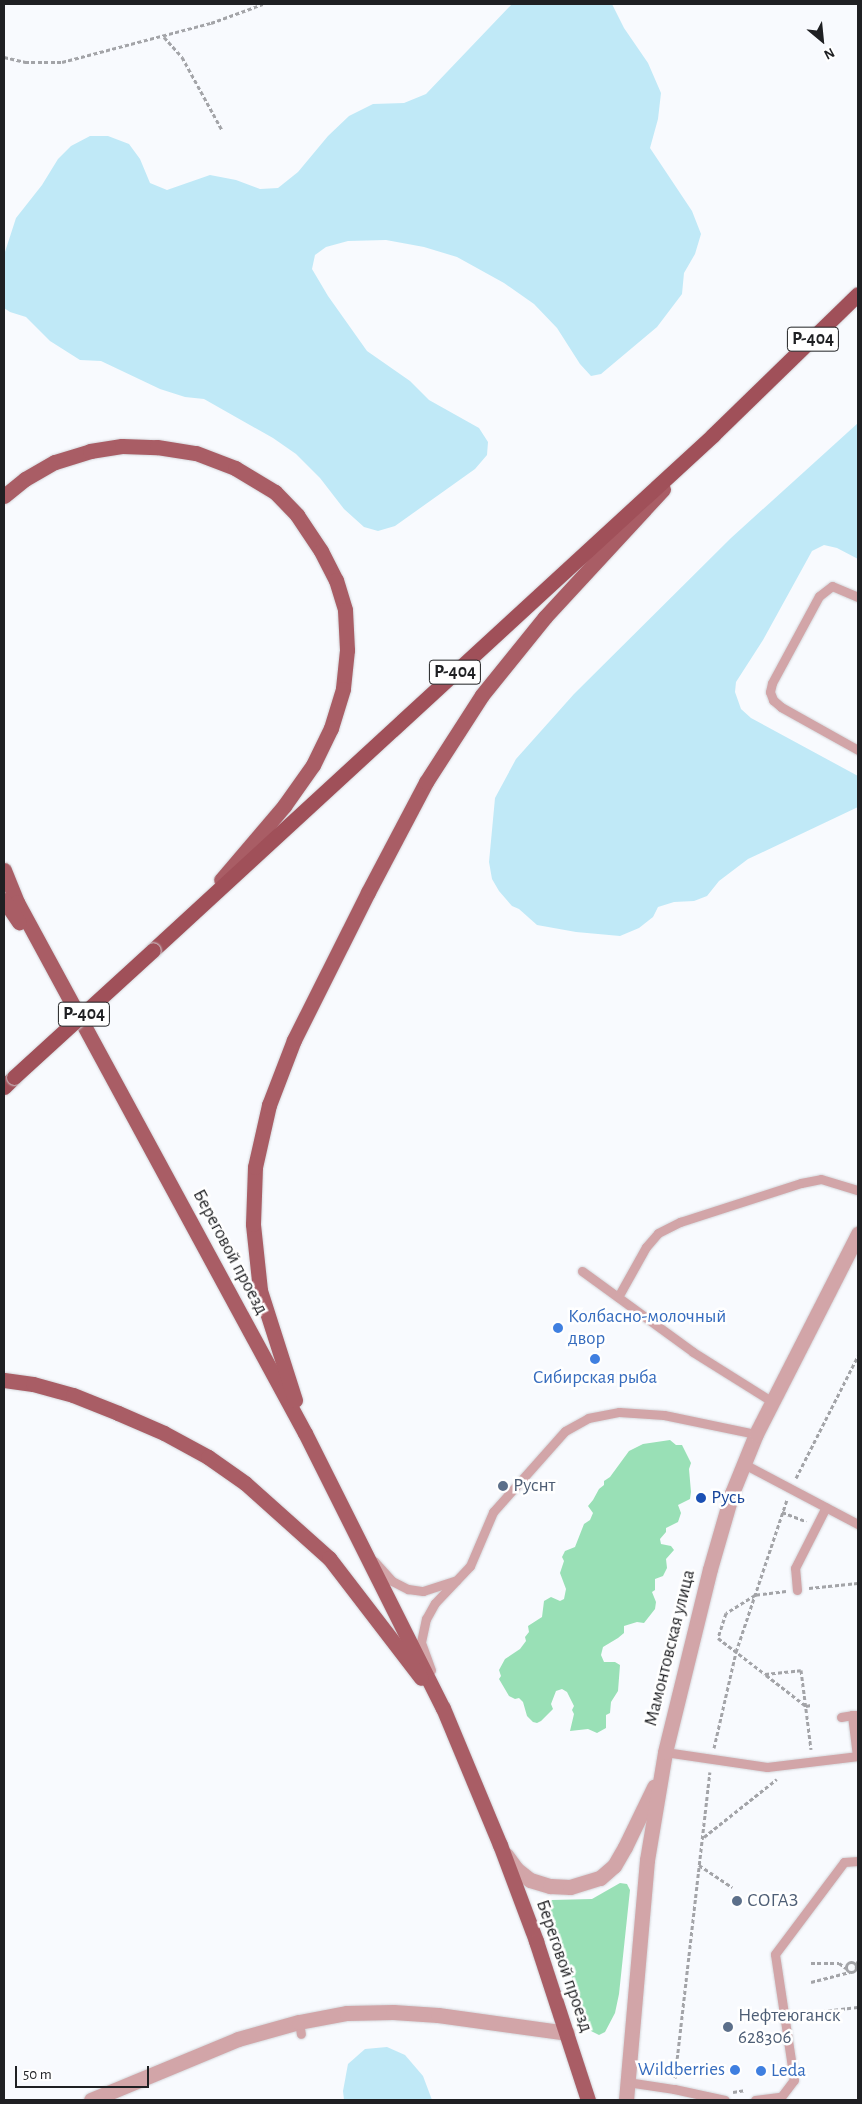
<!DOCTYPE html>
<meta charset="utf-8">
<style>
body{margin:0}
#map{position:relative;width:862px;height:2104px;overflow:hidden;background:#f8fafe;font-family:"Alegreya Sans",sans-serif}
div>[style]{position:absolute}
.green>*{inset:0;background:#99e0b6}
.water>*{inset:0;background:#c0e9f7}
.path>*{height:3px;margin-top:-1.5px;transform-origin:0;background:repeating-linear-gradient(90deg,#a3a4a8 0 4px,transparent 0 6.5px)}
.path>.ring{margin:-1.5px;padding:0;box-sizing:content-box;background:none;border:3px solid #a3a4a8;border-radius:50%}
.roads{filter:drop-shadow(0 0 1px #d5d7db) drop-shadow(0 0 1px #d5d7db)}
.service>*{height:9px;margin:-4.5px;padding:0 4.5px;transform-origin:4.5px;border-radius:4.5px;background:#d2a5a8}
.minor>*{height:15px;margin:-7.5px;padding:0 7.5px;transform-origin:7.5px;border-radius:7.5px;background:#d2a5a8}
.tertiary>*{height:15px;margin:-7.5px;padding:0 7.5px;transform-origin:7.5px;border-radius:7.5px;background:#d2a5a8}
.primary>*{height:15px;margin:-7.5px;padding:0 7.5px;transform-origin:7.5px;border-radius:7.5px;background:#a95d65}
.trunk>*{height:15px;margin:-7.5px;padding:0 7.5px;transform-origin:7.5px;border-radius:7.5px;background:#a05059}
.bridges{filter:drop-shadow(0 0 1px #d5d7db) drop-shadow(0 0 1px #d5d7db)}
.trunk-bridge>*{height:15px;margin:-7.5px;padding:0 7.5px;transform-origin:7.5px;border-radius:7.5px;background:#a05059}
.dots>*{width:14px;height:14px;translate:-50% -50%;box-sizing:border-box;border:2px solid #fff;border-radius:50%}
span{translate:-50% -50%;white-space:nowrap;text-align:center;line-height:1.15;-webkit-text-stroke:5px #fff;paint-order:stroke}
.shield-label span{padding:1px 4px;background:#fff;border:1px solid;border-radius:4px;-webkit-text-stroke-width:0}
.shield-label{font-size:18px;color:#1f2023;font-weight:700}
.street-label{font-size:19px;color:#1f2023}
.shop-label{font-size:19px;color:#366cbe}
.left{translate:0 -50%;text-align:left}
.right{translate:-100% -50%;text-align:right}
.service-label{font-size:19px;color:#4e5e75}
.transit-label{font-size:19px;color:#164399}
.frame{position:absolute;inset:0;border:5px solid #1f2023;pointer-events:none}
.north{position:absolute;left:797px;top:15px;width:50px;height:50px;-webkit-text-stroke:4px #fff;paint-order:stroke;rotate:152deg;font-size:14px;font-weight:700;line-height:20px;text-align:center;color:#1f2023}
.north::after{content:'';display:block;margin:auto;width:18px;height:22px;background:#1f2023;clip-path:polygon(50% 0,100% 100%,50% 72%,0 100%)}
.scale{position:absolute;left:15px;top:2066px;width:134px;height:22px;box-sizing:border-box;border:2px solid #1f2023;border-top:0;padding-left:6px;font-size:15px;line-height:18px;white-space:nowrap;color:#1f2023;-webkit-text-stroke:4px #fff;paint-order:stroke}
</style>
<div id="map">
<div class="green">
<i style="clip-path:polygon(670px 1440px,676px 1445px,682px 1445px,691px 1463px,689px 1469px,691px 1492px,690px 1499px,678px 1505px,681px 1513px,678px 1522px,666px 1528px,666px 1532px,660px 1539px,661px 1544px,671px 1546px,674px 1550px,666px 1559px,667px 1568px,663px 1576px,655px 1579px,655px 1590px,652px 1592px,656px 1602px,655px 1609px,644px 1623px,637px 1622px,624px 1626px,624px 1633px,618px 1638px,603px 1647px,601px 1655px,604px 1662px,615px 1662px,620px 1665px,618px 1691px,611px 1702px,610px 1713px,606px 1715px,606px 1728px,597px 1733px,588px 1729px,570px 1731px,574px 1714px,572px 1710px,574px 1706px,567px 1692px,562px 1689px,556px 1691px,551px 1704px,553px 1709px,541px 1721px,537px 1723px,533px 1722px,527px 1716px,523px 1702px,519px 1698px,515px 1699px,509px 1696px,499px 1679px,501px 1676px,499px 1670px,505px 1659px,520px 1649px,526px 1641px,525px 1637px,529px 1632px,528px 1626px,542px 1617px,544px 1601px,551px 1597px,560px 1601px,564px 1599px,566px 1589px,560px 1573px,564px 1561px,562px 1557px,565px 1551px,575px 1547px,584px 1524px,590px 1520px,593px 1513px,588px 1506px,593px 1500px,599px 1489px,604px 1485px,604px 1481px,610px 1477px,629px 1451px,643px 1444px)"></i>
<i style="clip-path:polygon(620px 1883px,627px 1884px,630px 1890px,619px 1994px,615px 2013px,605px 2032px,599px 2035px,591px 2031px,548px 1911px,548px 1903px,552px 1900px,592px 1899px)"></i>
</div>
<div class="water">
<i style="clip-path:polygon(512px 4px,612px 4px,624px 28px,648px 63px,661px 93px,658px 119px,650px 148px,692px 211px,701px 234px,695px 254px,684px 273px,682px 294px,657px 327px,601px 374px,591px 376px,580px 364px,557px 328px,534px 304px,504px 283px,457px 257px,424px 247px,386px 240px,348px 241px,326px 247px,315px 255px,312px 269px,328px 296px,367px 351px,410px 381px,429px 400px,479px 428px,488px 442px,487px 455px,475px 469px,395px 526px,378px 531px,364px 527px,344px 509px,320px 478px,296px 454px,273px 438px,204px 399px,185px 397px,160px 389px,101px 361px,80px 360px,50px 341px,26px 317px,10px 312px,4px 308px,4px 255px,16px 218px,42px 185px,58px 159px,71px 146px,90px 136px,108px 136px,129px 144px,140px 159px,150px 183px,167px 190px,210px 175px,236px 180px,260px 189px,278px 188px,298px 172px,328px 136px,349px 116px,373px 104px,404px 103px,426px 94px)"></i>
<i style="clip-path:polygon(858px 423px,858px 559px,837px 548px,824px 545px,812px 551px,763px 640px,736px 682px,735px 692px,741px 709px,751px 718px,858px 776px,858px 807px,748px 859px,719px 881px,707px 896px,694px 901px,674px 902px,658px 907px,653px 917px,639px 928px,620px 936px,576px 932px,537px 925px,519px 909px,512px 906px,499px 891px,492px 879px,489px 862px,495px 798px,516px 759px,574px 694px,731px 538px)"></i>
<i style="clip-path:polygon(387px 2047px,405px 2055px,423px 2076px,432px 2100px,344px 2100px,343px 2091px,348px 2064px,365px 2049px)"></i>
</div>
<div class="path">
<i style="left:164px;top:37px;width:27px;rotate:48deg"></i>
<i style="left:182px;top:57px;width:83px;rotate:61.3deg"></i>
<i style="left:4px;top:57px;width:22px;rotate:13deg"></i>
<i style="left:25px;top:62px;width:37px"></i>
<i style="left:62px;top:62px;width:154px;rotate:-14.7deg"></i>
<i style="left:211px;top:23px;width:55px;rotate:-20.1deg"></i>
<i style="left:796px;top:1478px;width:137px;rotate:-63.1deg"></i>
<i style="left:782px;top:1512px;width:26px;rotate:21deg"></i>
<i style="left:809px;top:1588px;width:49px;rotate:-5.8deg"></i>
<i style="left:786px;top:1591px;width:31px;rotate:173deg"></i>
<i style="left:755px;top:1595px;width:34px;rotate:148deg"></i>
<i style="left:726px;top:1613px;width:26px;rotate:108deg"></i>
<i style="left:718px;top:1638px;width:59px;rotate:37.5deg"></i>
<i style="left:765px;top:1674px;width:36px;rotate:-6deg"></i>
<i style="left:801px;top:1670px;width:80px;rotate:82.8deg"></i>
<i style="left:766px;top:1675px;width:51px;rotate:37.8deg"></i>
<i style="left:806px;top:1706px;width:5px;rotate:-11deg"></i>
<i style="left:714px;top:1748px;width:98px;rotate:-77.1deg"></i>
<i style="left:736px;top:1652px;width:160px;rotate:-71.5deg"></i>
<i style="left:704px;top:1837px;width:93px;rotate:-38.5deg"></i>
<i style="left:699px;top:1865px;width:40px;rotate:34deg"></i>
<i style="left:858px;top:1961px;width:5px;rotate:112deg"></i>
<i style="left:856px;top:1966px;width:5px;rotate:68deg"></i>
<i class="ring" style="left:846px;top:1962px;width:7px;height:7px"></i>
<i style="left:811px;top:1963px;width:28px"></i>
<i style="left:839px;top:1963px;width:9px;rotate:36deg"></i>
<i style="left:811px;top:1982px;width:40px;rotate:-14.4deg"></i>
<i style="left:815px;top:2012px;width:43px;rotate:-6.6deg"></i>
<i style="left:675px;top:2078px;width:308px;rotate:-83.5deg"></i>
<i style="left:733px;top:2092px;width:13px;rotate:-9deg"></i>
</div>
<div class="roads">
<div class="service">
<i style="left:858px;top:597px;width:28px;rotate:-157deg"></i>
<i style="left:832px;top:586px;width:16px;rotate:142deg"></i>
<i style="left:819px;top:596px;width:99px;rotate:118.4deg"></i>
<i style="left:772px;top:683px;width:9px;rotate:103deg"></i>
<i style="left:770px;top:692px;width:9px;rotate:69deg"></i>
<i style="left:773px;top:700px;width:11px;rotate:41deg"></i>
<i style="left:781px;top:707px;width:88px;rotate:29.2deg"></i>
<i style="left:582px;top:1271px;width:137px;rotate:36.1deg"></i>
<i style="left:693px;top:1352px;width:92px;rotate:32.1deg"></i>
<i style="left:618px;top:1297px;width:57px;rotate:-60.8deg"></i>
<i style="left:646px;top:1247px;width:18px;rotate:-49deg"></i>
<i style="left:658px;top:1233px;width:25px;rotate:-27deg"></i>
<i style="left:680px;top:1222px;width:127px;rotate:-17.9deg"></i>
<i style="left:801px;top:1183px;width:20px;rotate:-11deg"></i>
<i style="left:821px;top:1179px;width:39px;rotate:17deg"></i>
<i style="left:744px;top:1464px;width:129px;rotate:27.8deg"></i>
<i style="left:374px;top:1561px;width:27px;rotate:48deg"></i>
<i style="left:392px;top:1581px;width:18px;rotate:27deg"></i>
<i style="left:408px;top:1589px;width:15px;rotate:8deg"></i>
<i style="left:423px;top:1591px;width:35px;rotate:-18deg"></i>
<i style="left:797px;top:1590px;width:22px;rotate:-95deg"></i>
<i style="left:795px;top:1568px;width:68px;rotate:-63.1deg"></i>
<i style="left:431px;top:1670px;width:30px;rotate:-110deg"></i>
<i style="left:421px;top:1642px;width:24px;rotate:-78deg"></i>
<i style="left:426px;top:1619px;width:18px;rotate:-61deg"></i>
<i style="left:435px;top:1603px;width:51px;rotate:-46.6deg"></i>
<i style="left:470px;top:1566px;width:59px;rotate:-66.9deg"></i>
<i style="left:493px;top:1512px;width:108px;rotate:-48.4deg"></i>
<i style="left:565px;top:1431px;width:26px;rotate:-29deg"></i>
<i style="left:588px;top:1418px;width:32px;rotate:-11deg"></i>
<i style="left:619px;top:1412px;width:45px;rotate:3.8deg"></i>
<i style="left:664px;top:1415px;width:94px;rotate:11.7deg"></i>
<i style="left:841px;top:1717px;width:11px;rotate:-10deg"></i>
<i style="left:665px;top:1752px;width:103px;rotate:8.4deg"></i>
<i style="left:767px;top:1767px;width:92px;rotate:-6.9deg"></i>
<i style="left:857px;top:1756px;width:41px;rotate:-97deg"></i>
<i style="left:852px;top:1715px;width:6px"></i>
<i style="left:299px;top:2022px;width:12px;rotate:81deg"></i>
<i style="left:627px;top:2082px;width:48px;rotate:8.5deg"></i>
<i style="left:674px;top:2089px;width:52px;rotate:12.2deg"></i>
<i style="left:755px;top:2100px;width:26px;rotate:-7deg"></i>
<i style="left:781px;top:2097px;width:21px;rotate:-53deg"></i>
<i style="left:794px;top:2080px;width:127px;rotate:-98.6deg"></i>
<i style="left:775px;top:1954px;width:115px;rotate:-53.1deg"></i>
<i style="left:844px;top:1862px;width:14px;rotate:-4deg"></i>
</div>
<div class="minor">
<i style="left:91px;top:2100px;width:159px;rotate:-22.5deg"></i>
<i style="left:238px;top:2039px;width:63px;rotate:-15.6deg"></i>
<i style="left:299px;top:2022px;width:49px;rotate:-10.6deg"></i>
<i style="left:347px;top:2013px;width:46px;rotate:-1.2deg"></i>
<i style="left:393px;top:2012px;width:45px;rotate:3.8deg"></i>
<i style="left:438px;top:2015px;width:130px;rotate:7.9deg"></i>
</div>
<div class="tertiary">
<i style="left:506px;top:1855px;width:17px;rotate:54deg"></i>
<i style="left:516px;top:1869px;width:18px;rotate:38deg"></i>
<i style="left:530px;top:1880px;width:21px;rotate:17deg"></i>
<i style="left:550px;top:1886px;width:20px;rotate:3deg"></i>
<i style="left:570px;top:1887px;width:31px;rotate:-17deg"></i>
<i style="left:600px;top:1878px;width:18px;rotate:-41deg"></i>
<i style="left:614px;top:1866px;width:22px;rotate:-60deg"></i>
<i style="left:625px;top:1847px;width:67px;rotate:-64.2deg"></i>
<i style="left:626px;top:2100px;width:241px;rotate:-85deg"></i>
<i style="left:647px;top:1860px;width:109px;rotate:-80.5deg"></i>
<i style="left:665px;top:1752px;width:188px;rotate:-76.2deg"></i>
<i style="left:710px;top:1569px;width:79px;rotate:-73.9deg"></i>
<i style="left:732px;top:1493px;width:64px;rotate:-67.9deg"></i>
<i style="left:756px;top:1434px;width:225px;rotate:-63deg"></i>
</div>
<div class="primary">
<i style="left:4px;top:496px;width:27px;rotate:-39deg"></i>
<i style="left:25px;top:479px;width:34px;rotate:-30deg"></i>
<i style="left:55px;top:462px;width:37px;rotate:-17deg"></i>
<i style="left:90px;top:451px;width:32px;rotate:-9deg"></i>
<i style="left:122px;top:446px;width:35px;rotate:2deg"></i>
<i style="left:157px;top:447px;width:39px;rotate:9deg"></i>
<i style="left:196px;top:453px;width:42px;rotate:21deg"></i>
<i style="left:235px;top:468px;width:47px;rotate:31deg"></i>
<i style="left:275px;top:492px;width:32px;rotate:46deg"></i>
<i style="left:297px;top:515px;width:43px;rotate:56.3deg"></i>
<i style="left:321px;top:551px;width:33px;rotate:63deg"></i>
<i style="left:336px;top:580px;width:31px;rotate:73deg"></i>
<i style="left:345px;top:610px;width:40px;rotate:87.1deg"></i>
<i style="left:347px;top:650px;width:39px;rotate:96deg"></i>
<i style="left:343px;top:689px;width:41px;rotate:107.1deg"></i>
<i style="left:331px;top:728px;width:41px;rotate:115.9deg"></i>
<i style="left:313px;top:765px;width:50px;rotate:125.3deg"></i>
<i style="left:284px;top:806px;width:97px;rotate:130.4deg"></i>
<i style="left:4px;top:870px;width:35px;rotate:68deg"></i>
<i style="left:17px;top:902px;width:604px;rotate:61.53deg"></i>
<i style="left:305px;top:1433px;width:308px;rotate:63.4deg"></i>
<i style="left:443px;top:1708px;width:148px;rotate:67.4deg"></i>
<i style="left:500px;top:1845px;width:103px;rotate:69.4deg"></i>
<i style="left:536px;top:1941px;width:167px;rotate:71.9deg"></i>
<i style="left:4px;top:900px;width:27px;rotate:56deg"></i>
<i style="left:4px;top:1380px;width:29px;rotate:8deg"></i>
<i style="left:33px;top:1384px;width:41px;rotate:15.4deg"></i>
<i style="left:73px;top:1395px;width:48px;rotate:21.8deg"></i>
<i style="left:118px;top:1413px;width:50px;rotate:23.5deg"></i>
<i style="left:164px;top:1433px;width:50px;rotate:28.6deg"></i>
<i style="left:208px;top:1457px;width:45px;rotate:35.1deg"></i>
<i style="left:245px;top:1483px;width:113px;rotate:41.8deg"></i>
<i style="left:329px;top:1558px;width:151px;rotate:52.5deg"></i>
<i style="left:295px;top:1400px;width:115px;rotate:-107.7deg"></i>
<i style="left:260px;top:1290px;width:66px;rotate:-96.1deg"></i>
<i style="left:253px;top:1224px;width:57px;rotate:-88deg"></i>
<i style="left:255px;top:1167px;width:64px;rotate:-77.3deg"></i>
<i style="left:269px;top:1105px;width:70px;rotate:-69deg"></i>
<i style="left:294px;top:1040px;width:165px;rotate:-63.4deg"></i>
<i style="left:368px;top:892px;width:124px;rotate:-62.2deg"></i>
<i style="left:426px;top:782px;width:103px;rotate:-57.2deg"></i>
<i style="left:482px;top:695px;width:100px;rotate:-51.1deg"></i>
<i style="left:545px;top:617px;width:174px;rotate:-47.3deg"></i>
</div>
<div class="trunk">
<i style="left:153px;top:950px;width:761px;rotate:-42.6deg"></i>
<i style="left:713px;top:435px;width:202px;rotate:-44.2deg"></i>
<i style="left:4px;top:1087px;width:14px;rotate:-45deg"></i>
</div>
</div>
<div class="bridges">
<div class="trunk-bridge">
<i style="left:14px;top:1077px;width:188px;rotate:-42.4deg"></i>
</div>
</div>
<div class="dots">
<i style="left:558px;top:1328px;background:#3f7fe0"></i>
<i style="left:595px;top:1359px;background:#3f7fe0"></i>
<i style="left:503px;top:1486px;background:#5c6f8a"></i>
<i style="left:701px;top:1498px;background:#1a4fb4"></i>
<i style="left:737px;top:1901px;background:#5c6f8a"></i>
<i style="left:728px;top:2027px;background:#5c6f8a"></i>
<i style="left:735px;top:2070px;background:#3f7fe0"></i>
<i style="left:761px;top:2071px;background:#3f7fe0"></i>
</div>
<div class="shield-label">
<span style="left:813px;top:339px">Р-404</span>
<span style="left:455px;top:672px">Р-404</span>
<span style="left:84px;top:1014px">Р-404</span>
</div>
<div class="street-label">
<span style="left:230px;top:1252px;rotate:62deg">Береговой проезд</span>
<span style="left:670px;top:1648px;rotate:-76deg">Мамонтовская улица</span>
<span style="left:564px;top:1966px;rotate:71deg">Береговой проезд</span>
</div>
<div class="shop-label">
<span class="left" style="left:568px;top:1328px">Колбасно-молочный<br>двор</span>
<span style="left:595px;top:1378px">Сибирская рыба</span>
<span class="right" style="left:725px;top:2070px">Wildberries</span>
<span class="left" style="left:771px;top:2071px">Leda</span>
</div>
<div class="service-label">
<span class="left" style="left:513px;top:1486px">Руснт</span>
<span class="left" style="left:747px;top:1901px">СОГАЗ</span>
<span class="left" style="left:738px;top:2027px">Нефтеюганск<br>628306</span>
</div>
<div class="transit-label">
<span class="left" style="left:711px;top:1498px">Русь</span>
</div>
<div class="frame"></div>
<div class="north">N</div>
<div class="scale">50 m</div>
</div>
